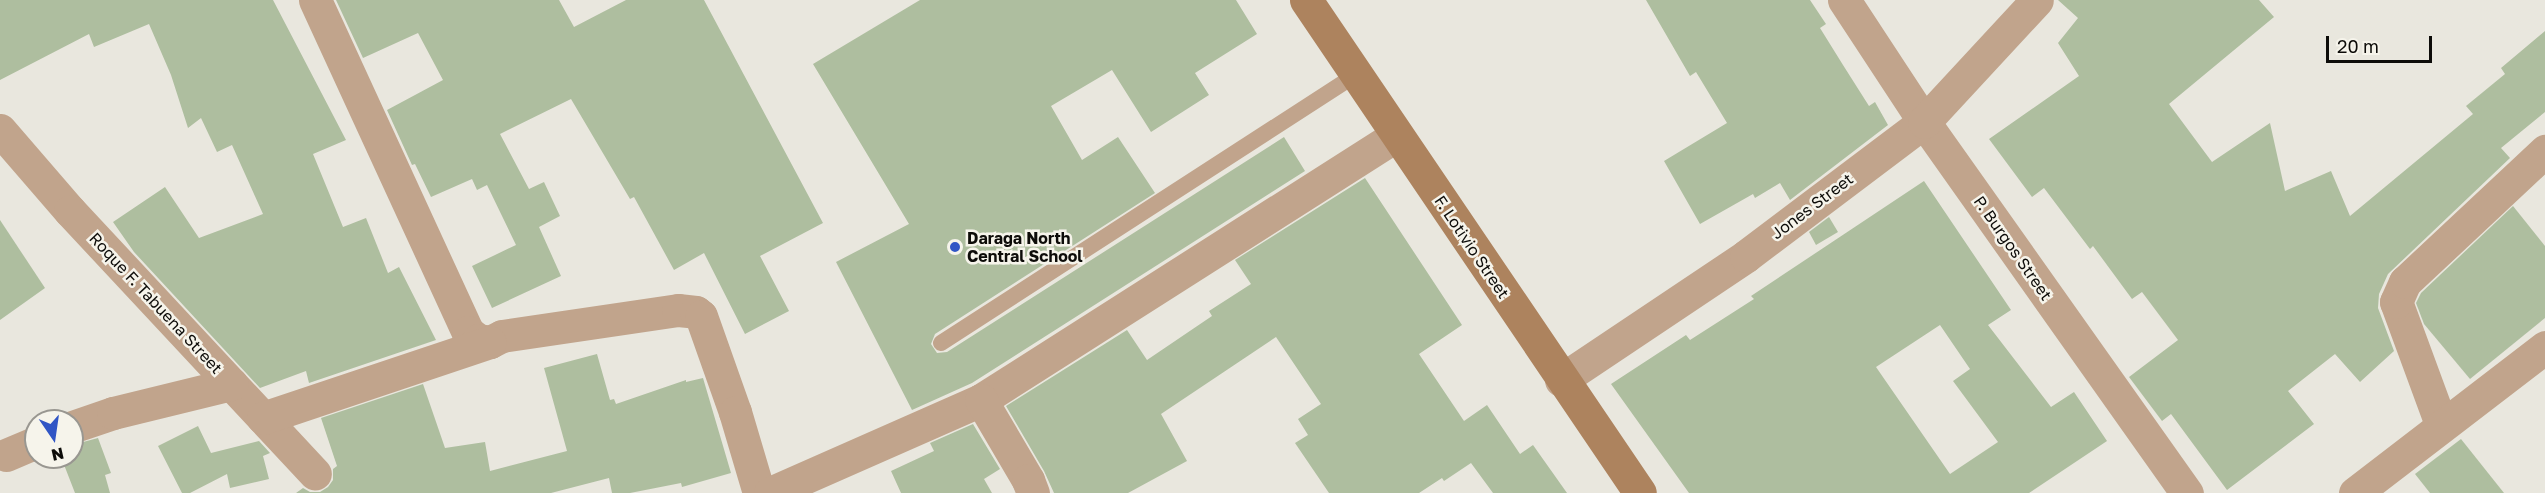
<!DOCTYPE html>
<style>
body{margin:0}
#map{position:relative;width:2545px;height:493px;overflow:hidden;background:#e9e7de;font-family:"Golos Text",sans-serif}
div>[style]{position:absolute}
.building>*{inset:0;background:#aebe9f}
.lane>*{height:16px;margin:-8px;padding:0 8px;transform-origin:8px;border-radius:8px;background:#c1a48c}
.street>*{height:33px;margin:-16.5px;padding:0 16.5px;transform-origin:16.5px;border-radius:16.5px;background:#c1a48c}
.secondary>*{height:33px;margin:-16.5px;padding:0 16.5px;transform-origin:16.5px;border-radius:16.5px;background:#ad835e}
.dots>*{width:16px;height:16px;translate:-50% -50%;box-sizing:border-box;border:3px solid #f6f4eb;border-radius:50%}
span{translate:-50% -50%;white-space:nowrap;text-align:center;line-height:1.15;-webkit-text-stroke:5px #f6f4eb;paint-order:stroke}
.street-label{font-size:16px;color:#0d0c09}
.poi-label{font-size:16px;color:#0d0c09;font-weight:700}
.left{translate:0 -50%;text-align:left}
.north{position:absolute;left:24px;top:409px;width:60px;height:60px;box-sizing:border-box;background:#f6f4eb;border:2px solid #999791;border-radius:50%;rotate:167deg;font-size:16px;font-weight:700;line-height:24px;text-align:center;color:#0d0c09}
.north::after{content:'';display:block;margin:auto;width:21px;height:27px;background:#3055c5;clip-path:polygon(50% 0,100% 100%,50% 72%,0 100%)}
.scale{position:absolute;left:2326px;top:36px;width:106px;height:27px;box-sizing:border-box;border:3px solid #0d0c09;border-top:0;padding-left:8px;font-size:18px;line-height:21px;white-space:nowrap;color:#0d0c09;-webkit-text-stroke:4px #f6f4eb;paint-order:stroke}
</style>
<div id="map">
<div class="building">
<i style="clip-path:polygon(0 0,273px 0,346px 140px,313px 154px,343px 227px,366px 218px,388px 273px,399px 267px,436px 340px,309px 383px,306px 371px,260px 388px,134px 252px,113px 222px,165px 187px,199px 238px,263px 214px,232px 145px,217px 152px,201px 118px,188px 128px,171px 75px,149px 24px,94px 47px,89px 34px,0 80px)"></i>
<i style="clip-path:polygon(336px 0,559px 0,574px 27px,626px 0,704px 0,823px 223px,760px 256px,789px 311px,745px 334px,704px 253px,674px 270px,634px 197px,630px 199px,571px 99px,500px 134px,529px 189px,544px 182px,560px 216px,539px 227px,561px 276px,492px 308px,472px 266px,516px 245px,487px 185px,477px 190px,472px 179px,431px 197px,415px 164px,412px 165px,387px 110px,443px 80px,418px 33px,363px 58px)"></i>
<i style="clip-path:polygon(920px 0,1236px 0,1257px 34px,1195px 73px,1209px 95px,1151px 132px,1112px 70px,1051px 106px,1082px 160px,1118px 137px,1155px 193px,935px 334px,931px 344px,937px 353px,947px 352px,1284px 137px,1305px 171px,972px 383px,912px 410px,836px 262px,909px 224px,813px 64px)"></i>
<i style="clip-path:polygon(1646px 0,1810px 0,1826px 24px,1820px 28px,1843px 65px,1869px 106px,1875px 102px,1888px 125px,1790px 200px,1780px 183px,1755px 198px,1753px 194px,1700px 224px,1664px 161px,1727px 123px,1696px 72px,1690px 76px)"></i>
<i style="clip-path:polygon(2058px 0,2259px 0,2274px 17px,2169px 104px,2212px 162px,2270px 123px,2285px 191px,2331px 171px,2350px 216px,2473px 114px,2466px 106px,2505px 74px,2501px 68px,2545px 31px,2545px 112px,2501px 148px,2510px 158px,2388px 274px,2379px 294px,2378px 308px,2394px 351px,2360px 382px,2335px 354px,2288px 391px,2314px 424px,2227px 490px,2171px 414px,2162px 421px,2129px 377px,2178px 340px,2142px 292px,2132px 299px,2093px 246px,2090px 249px,2044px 188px,2032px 197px,1989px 139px,2079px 76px,2058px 43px,2078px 18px)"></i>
<i style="clip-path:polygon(1365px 178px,1462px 325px,1419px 354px,1464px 421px,1487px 405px,1520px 454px,1533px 445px,1567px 493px,1493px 493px,1471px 463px,1444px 481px,1442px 478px,1419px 493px,1329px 493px,1295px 443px,1308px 435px,1298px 419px,1321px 404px,1276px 337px,1161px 414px,1187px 461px,1128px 493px,1054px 493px,1044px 471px,1006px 406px,1127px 330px,1147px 360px,1212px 316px,1209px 311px,1251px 284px,1235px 260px)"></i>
<i style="clip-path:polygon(evenodd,1924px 181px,2011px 310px,1988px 325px,2051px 407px,2074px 392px,2107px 441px,2029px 493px,1689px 493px,1611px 384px,1686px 335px,1690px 340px,1754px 299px,1751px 296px,1924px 181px,1940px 325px,1970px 369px,1953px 381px,1998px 442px,1950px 474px,1876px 367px,1940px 325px)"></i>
<i style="clip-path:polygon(2513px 206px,2545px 246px,2545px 318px,2470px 379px,2424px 324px,2416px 303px,2421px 293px)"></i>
<i style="clip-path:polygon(1829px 217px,1838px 232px,1816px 245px,1809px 232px)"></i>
<i style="clip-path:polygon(0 220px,45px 288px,0 320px)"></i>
<i style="clip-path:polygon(597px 354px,610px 400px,614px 399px,616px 404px,686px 380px,686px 382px,703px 378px,731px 473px,682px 487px,681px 483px,630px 493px,612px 493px,609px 478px,551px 493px,296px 493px,303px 488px,310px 492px,320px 492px,328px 487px,333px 480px,333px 469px,337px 466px,321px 418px,423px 384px,445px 448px,485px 442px,490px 471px,567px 451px,544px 368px)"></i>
<i style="clip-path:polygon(973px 424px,1000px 469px,984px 479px,992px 493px,901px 493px,891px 471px,934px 451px,930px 443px)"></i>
<i style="clip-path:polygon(198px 426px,211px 453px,259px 441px,270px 453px,263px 456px,269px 479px,230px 488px,227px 474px,190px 493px,182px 493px,158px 446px)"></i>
<i style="clip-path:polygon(98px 438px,111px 473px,105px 475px,110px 493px,75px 493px,61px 457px,72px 457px,72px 445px)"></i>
<i style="clip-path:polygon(2461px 439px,2504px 493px,2430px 493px,2415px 474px)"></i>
</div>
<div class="lane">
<i style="left:941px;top:343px;width:494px;rotate:-32.9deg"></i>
</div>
<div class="street">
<i style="left:315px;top:0;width:366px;rotate:65.3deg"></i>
<i style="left:468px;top:332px;width:13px;rotate:39deg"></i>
<i style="left:478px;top:340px;width:12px;rotate:9deg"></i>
<i style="left:490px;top:342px;width:13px;rotate:-27deg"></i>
<i style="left:502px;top:336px;width:178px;rotate:-8.4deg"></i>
<i style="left:678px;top:310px;width:18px;rotate:6deg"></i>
<i style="left:696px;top:312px;width:6px;rotate:39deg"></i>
<i style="left:701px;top:316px;width:102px;rotate:70.5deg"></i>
<i style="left:735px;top:412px;width:84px;rotate:73.5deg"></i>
<i style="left:1844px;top:0;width:146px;rotate:56.7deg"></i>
<i style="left:1924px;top:122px;width:455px;rotate:54.7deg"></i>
<i style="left:0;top:130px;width:107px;rotate:49.2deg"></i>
<i style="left:70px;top:211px;width:359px;rotate:47deg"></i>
<i style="left:1561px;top:380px;width:223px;rotate:-33.8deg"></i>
<i style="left:1746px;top:256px;width:223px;rotate:-37deg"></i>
<i style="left:1924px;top:122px;width:166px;rotate:-47.2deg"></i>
<i style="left:981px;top:400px;width:493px;rotate:-32.5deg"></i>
<i style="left:263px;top:418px;width:239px;rotate:-18.5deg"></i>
<i style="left:2441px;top:424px;width:130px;rotate:-110.2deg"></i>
<i style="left:2396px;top:302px;width:22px;rotate:-66deg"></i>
<i style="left:2405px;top:282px;width:192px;rotate:-43.1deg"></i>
<i style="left:72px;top:427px;width:43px;rotate:-18.9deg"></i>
<i style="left:113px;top:413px;width:122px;rotate:-13.8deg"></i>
<i style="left:6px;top:455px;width:33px;rotate:-23deg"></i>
<i style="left:770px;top:493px;width:231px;rotate:-23.8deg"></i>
<i style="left:981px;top:400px;width:93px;rotate:59.6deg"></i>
<i style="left:1028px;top:480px;width:14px;rotate:69deg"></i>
<i style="left:2355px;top:493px;width:240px;rotate:-37.5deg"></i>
</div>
<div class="secondary">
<i style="left:1306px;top:0;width:595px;rotate:55.88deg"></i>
</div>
<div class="dots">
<i style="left:955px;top:247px;background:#3055c5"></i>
</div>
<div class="street-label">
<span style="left:1812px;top:206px;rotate:-37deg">Jones Street</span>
<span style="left:1472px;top:247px;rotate:56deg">F. Lotivio Street</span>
<span style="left:2013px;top:248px;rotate:55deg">P. Burgos Street</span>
<span style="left:156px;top:303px;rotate:47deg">Roque F. Tabuena Street</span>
</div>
<div class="poi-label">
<span class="left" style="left:967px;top:247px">Daraga North<br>Central School</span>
</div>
<div class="north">N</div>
<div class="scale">20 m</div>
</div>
